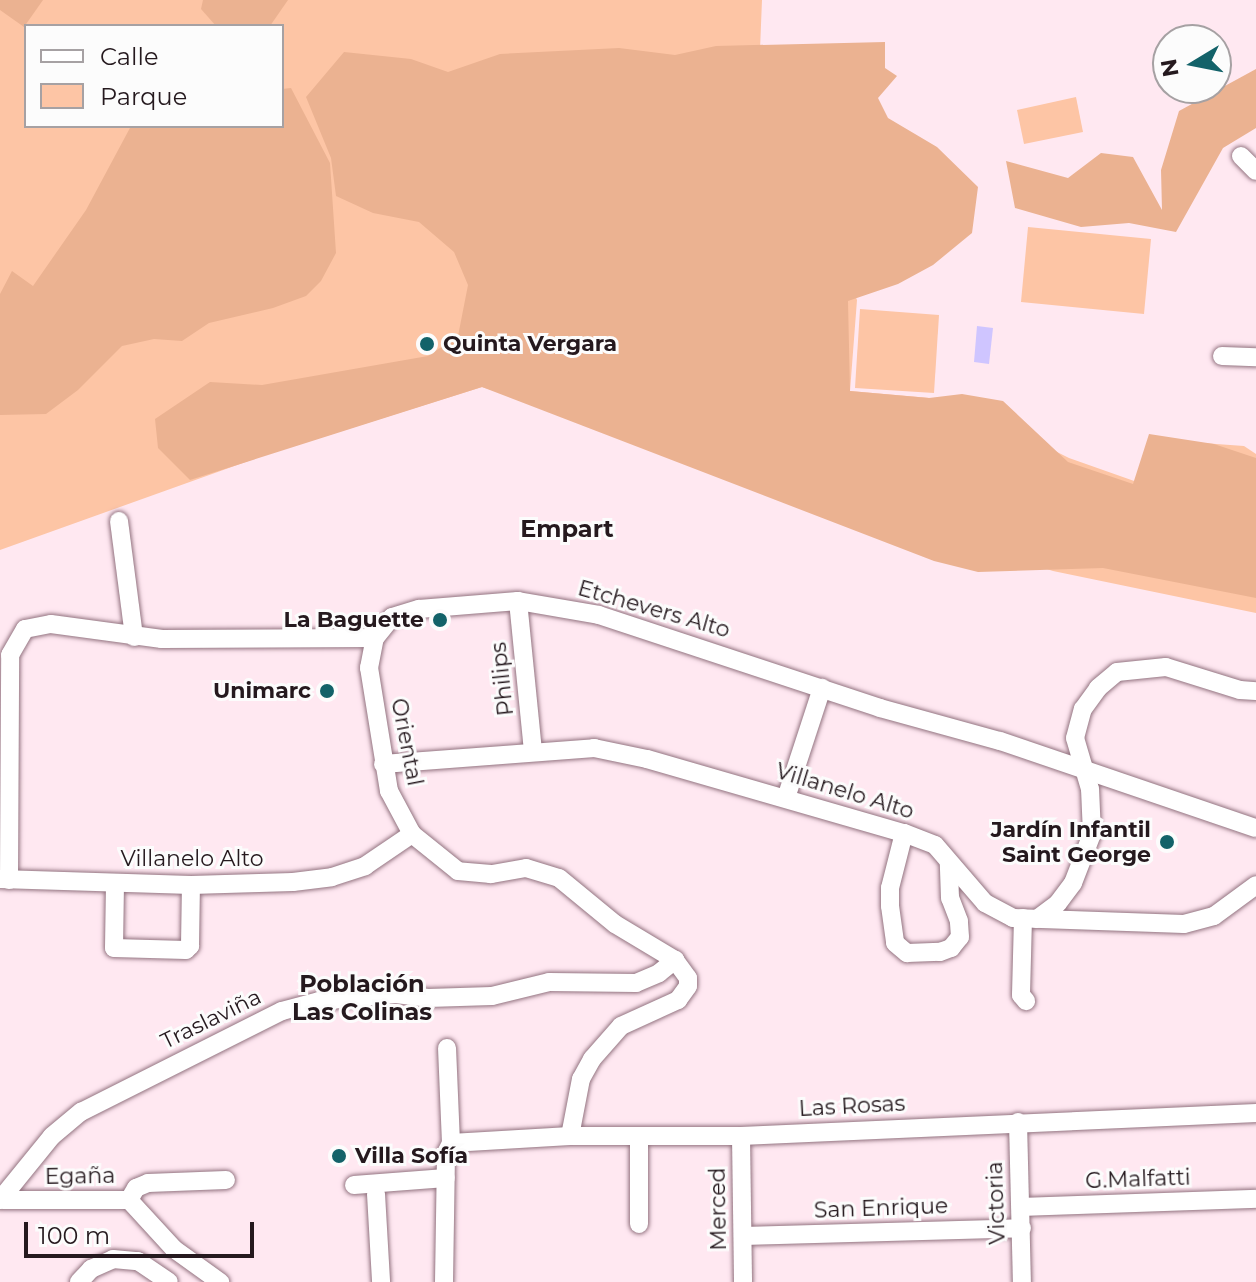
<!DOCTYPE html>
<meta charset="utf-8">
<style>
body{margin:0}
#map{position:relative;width:1256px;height:1282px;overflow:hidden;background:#ffe8f1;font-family:Montserrat,sans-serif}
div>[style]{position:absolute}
.green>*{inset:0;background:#fdc5a5}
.forest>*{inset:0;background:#ebb291}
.water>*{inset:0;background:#cfc5ff}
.roads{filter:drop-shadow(0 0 2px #937380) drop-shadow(0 0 2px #937380)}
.minor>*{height:18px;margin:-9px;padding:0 9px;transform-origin:9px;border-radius:9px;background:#fff}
.dots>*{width:22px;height:22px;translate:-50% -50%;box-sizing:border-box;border:4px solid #fcfcfc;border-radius:50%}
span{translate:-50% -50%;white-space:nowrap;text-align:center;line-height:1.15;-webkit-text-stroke:6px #fcfcfc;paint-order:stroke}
.poi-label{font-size:22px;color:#25191e;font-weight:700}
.left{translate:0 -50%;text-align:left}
.right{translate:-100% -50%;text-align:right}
.street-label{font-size:22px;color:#25191e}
.neighbourhood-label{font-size:24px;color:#25191e;font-weight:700}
.legend{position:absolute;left:24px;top:24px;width:260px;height:104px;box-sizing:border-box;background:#fcfcfc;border:2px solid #a6a1a3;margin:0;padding:10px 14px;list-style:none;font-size:24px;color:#25191e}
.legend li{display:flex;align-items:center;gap:16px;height:40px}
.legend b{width:40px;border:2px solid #a6a1a3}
.north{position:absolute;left:1152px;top:24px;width:80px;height:80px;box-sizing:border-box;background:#fcfcfc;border:2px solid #a6a1a3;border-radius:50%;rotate:260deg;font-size:22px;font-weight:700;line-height:32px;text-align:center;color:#25191e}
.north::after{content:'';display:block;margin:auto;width:28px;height:36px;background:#136269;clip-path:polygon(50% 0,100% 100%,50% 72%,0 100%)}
.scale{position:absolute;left:24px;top:1222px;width:230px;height:36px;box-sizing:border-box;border:4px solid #25191e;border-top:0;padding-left:10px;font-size:24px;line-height:28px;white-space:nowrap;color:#25191e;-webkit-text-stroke:6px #fcfcfc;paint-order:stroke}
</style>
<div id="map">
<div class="green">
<i style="clip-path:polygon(evenodd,0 0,762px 0,759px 75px,857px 300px,850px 391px,953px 400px,1069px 458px,1137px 482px,1161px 440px,1244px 446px,1256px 454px,1256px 613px,1053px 571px,482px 387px,265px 455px,0 550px,0 0,26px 26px,282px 26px,282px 126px,26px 126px,26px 26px)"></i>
<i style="clip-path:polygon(1076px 97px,1083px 132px,1024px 144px,1017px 110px)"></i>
<i style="clip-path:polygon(1028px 227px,1151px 239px,1144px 314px,1021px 302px)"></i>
<i style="clip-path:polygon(860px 309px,939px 315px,934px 393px,855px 388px)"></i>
</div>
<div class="forest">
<i style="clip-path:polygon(0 0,43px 0,24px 27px,0 10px)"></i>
<i style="clip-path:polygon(203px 0,288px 0,270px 26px,216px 26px,201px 9px)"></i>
<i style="clip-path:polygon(885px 42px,885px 68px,897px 76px,878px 98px,888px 118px,937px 147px,978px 187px,972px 233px,933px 265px,898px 284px,848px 301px,850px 391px,929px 398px,962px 394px,1003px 401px,1068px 462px,1133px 484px,1149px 434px,1214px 444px,1256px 458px,1256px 598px,1103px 568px,978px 572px,934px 561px,482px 387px,190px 480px,158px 448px,155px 419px,210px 382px,262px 385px,428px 356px,458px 336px,468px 285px,454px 252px,419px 222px,373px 213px,336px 196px,331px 158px,306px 97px,344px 52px,411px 59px,448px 72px,500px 54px,619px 48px,675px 55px,716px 46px)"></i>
<i style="clip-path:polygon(1256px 69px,1256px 128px,1223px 148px,1176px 232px,1129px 223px,1081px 227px,1015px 208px,1006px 161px,1068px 178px,1101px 153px,1133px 157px,1162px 210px,1161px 170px,1179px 111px)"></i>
<i style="clip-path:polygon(291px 88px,330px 163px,336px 253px,321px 281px,306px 296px,273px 308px,209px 323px,182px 341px,154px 339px,122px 346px,78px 390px,46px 414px,0 415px,0 294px,12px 271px,33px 286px,86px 210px,131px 126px,282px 126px,282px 89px)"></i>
</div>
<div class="water">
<i style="clip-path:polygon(977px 326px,993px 328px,989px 364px,974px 362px)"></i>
</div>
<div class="roads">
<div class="minor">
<i style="left:1241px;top:156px;width:21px;rotate:45deg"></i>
<i style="left:1222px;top:356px;width:34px;rotate:2deg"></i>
<i style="left:119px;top:521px;width:117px;rotate:82.6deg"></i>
<i style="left:518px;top:601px;width:151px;rotate:84.3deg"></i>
<i style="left:383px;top:764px;width:212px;rotate:-4.3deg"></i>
<i style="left:594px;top:748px;width:54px;rotate:11.7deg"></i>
<i style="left:647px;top:759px;width:267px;rotate:16.1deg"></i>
<i style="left:904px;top:833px;width:33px;rotate:21deg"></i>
<i style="left:935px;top:845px;width:77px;rotate:49.2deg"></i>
<i style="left:985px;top:903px;width:32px;rotate:28deg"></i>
<i style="left:1013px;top:918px;width:171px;rotate:2deg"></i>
<i style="left:1184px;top:924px;width:31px;rotate:-15deg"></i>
<i style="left:1214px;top:916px;width:52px;rotate:-36.4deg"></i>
<i style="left:786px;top:798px;width:116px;rotate:-71.9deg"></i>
<i style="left:904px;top:833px;width:57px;rotate:104.3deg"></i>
<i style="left:890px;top:888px;width:18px;rotate:90deg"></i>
<i style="left:890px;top:906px;width:37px;rotate:82deg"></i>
<i style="left:895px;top:943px;width:16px;rotate:40deg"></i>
<i style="left:907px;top:953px;width:33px;rotate:-2deg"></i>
<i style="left:940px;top:952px;width:12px;rotate:-20deg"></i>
<i style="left:951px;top:948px;width:14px;rotate:-51deg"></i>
<i style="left:960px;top:937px;width:16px;rotate:-94deg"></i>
<i style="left:959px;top:921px;width:25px;rotate:-111deg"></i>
<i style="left:950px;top:898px;width:35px;rotate:-92deg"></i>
<i style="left:0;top:879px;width:191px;rotate:1.8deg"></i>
<i style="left:191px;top:885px;width:102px;rotate:-1.7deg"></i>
<i style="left:293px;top:882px;width:39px;rotate:-7deg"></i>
<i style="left:332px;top:877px;width:35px;rotate:-18deg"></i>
<i style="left:365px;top:866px;width:57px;rotate:-34.2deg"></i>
<i style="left:9px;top:880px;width:225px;rotate:-89.7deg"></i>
<i style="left:10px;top:655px;width:30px;rotate:-60deg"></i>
<i style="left:25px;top:629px;width:26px;rotate:-11deg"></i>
<i style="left:51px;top:624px;width:112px;rotate:7.7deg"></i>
<i style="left:162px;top:639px;width:213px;rotate:-0.3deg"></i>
<i style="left:115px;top:884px;width:64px;rotate:90.9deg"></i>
<i style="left:114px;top:948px;width:72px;rotate:1.6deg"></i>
<i style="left:186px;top:950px;width:6px;rotate:-45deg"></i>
<i style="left:190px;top:946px;width:61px;rotate:-89.1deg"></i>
<i style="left:1023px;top:918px;width:77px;rotate:91.5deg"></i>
<i style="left:1021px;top:995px;width:8px;rotate:50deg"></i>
<i style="left:1037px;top:919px;width:26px;rotate:-37deg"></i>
<i style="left:1058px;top:903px;width:25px;rotate:-53deg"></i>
<i style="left:1073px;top:883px;width:53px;rotate:-68.8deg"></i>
<i style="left:1092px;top:834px;width:45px;rotate:-92.5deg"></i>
<i style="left:1090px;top:789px;width:53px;rotate:-106.4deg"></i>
<i style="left:1075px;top:738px;width:30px;rotate:-75deg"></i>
<i style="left:1083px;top:709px;width:26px;rotate:-54deg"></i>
<i style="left:1098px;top:688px;width:25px;rotate:-40deg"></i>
<i style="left:1117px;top:672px;width:49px;rotate:-5.8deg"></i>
<i style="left:1166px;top:667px;width:77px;rotate:17.3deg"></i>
<i style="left:1240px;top:690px;width:16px;rotate:4deg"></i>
<i style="left:1018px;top:1122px;width:160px;rotate:88.6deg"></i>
<i style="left:570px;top:1136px;width:58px;rotate:-79.1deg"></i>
<i style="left:581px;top:1079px;width:23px;rotate:-61deg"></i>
<i style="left:592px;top:1059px;width:44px;rotate:-48.7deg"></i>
<i style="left:621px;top:1026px;width:63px;rotate:-24.5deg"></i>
<i style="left:678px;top:1000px;width:17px;rotate:-54deg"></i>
<i style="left:688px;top:986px;width:8px;rotate:-90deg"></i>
<i style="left:688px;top:978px;width:22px;rotate:-126deg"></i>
<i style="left:675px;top:960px;width:70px;rotate:-149deg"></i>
<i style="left:615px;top:924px;width:72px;rotate:-140.6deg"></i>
<i style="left:559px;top:878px;width:34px;rotate:-163deg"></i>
<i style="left:526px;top:868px;width:36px;rotate:170deg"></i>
<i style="left:491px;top:874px;width:33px;rotate:-175deg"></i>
<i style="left:458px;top:871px;width:59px;rotate:-141.2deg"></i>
<i style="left:412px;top:834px;width:49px;rotate:-118.1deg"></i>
<i style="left:389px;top:791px;width:125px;rotate:-99.2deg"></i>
<i style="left:369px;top:668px;width:31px;rotate:-79deg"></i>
<i style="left:375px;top:638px;width:27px;rotate:-51deg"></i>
<i style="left:392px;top:617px;width:28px;rotate:-17deg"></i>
<i style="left:419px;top:609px;width:99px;rotate:-4.6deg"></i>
<i style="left:518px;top:601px;width:82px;rotate:9.8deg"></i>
<i style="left:599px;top:615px;width:296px;rotate:18.3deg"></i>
<i style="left:880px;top:708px;width:124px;rotate:15.4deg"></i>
<i style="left:1000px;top:741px;width:270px;rotate:18.8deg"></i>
<i style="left:639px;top:1136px;width:88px;rotate:90deg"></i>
<i style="left:741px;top:1136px;width:146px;rotate:89.2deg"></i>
<i style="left:451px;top:1143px;width:119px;rotate:-3.4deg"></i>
<i style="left:570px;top:1136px;width:171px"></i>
<i style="left:741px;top:1136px;width:516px;rotate:-2.56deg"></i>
<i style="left:354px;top:1185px;width:92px;rotate:-4.4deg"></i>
<i style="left:376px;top:1194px;width:88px;rotate:86.7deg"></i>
<i style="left:0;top:1200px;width:82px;rotate:-50.9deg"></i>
<i style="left:52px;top:1136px;width:38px;rotate:-40deg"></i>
<i style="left:81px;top:1112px;width:225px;rotate:-26.7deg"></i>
<i style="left:282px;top:1011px;width:38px;rotate:-15deg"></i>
<i style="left:319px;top:1001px;width:77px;rotate:-5.2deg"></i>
<i style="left:396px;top:994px;width:32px;rotate:7deg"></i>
<i style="left:428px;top:998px;width:64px;rotate:-1.8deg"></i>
<i style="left:492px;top:996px;width:59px;rotate:-13.8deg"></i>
<i style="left:549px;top:982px;width:87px;rotate:0.7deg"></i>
<i style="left:636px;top:983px;width:25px;rotate:-23deg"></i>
<i style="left:659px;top:973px;width:21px;rotate:-39deg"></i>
<i style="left:3px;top:1200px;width:126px"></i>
<i style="left:129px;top:1200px;width:67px;rotate:47.4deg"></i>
<i style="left:174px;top:1249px;width:57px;rotate:35.7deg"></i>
<i style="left:129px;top:1200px;width:14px;rotate:-60deg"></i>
<i style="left:136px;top:1188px;width:13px;rotate:-23deg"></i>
<i style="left:148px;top:1183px;width:78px;rotate:-2.2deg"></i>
<i style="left:1022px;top:1207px;width:234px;rotate:-2deg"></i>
<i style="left:743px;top:1236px;width:279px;rotate:-1.6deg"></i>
<i style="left:79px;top:1282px;width:18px;rotate:-47deg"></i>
<i style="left:91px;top:1269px;width:24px;rotate:-24deg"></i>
<i style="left:113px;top:1259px;width:25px;rotate:5deg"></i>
<i style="left:138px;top:1261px;width:37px;rotate:34deg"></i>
<i style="left:444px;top:1282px;width:129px;rotate:-89.1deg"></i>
<i style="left:446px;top:1153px;width:11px;rotate:-63deg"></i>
<i style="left:451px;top:1143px;width:95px;rotate:-92.4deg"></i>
</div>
</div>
<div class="dots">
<i style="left:427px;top:344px;background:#136269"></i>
<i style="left:440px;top:620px;background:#136269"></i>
<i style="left:327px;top:691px;background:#136269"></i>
<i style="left:1167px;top:842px;background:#136269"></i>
<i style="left:339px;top:1156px;background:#136269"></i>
</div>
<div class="poi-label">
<span class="left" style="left:443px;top:344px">Quinta Vergara</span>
<span class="right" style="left:424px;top:620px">La Baguette</span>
<span class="right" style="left:311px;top:691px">Unimarc</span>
<span class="right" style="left:1151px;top:842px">Jardín Infantil<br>Saint George</span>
<span class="left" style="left:355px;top:1156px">Villa Sofía</span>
</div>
<div class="street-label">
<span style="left:654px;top:609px;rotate:16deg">Etchevers Alto</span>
<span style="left:502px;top:679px;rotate:-96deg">Philips</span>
<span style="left:407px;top:742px;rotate:79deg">Oriental</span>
<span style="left:845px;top:791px;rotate:17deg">Villanelo Alto</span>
<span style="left:192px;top:859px">Villanelo Alto</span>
<span style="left:211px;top:1019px;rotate:-26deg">Traslaviña</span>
<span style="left:852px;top:1106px;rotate:-3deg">Las Rosas</span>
<span style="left:80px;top:1176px;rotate:-1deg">Egaña</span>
<span style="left:1138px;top:1179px;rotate:-2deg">G.Malfatti</span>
<span style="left:996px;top:1203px;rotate:-92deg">Victoria</span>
<span style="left:881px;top:1208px;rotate:-2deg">San Enrique</span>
<span style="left:718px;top:1209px;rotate:-91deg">Merced</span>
</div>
<div class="neighbourhood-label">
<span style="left:567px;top:529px">Empart</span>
<span style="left:362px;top:998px">Población<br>Las Colinas</span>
</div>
<ul class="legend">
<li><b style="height:10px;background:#fff"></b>Calle</li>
<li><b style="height:22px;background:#fdc5a5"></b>Parque</li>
</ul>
<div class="north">N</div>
<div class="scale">100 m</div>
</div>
